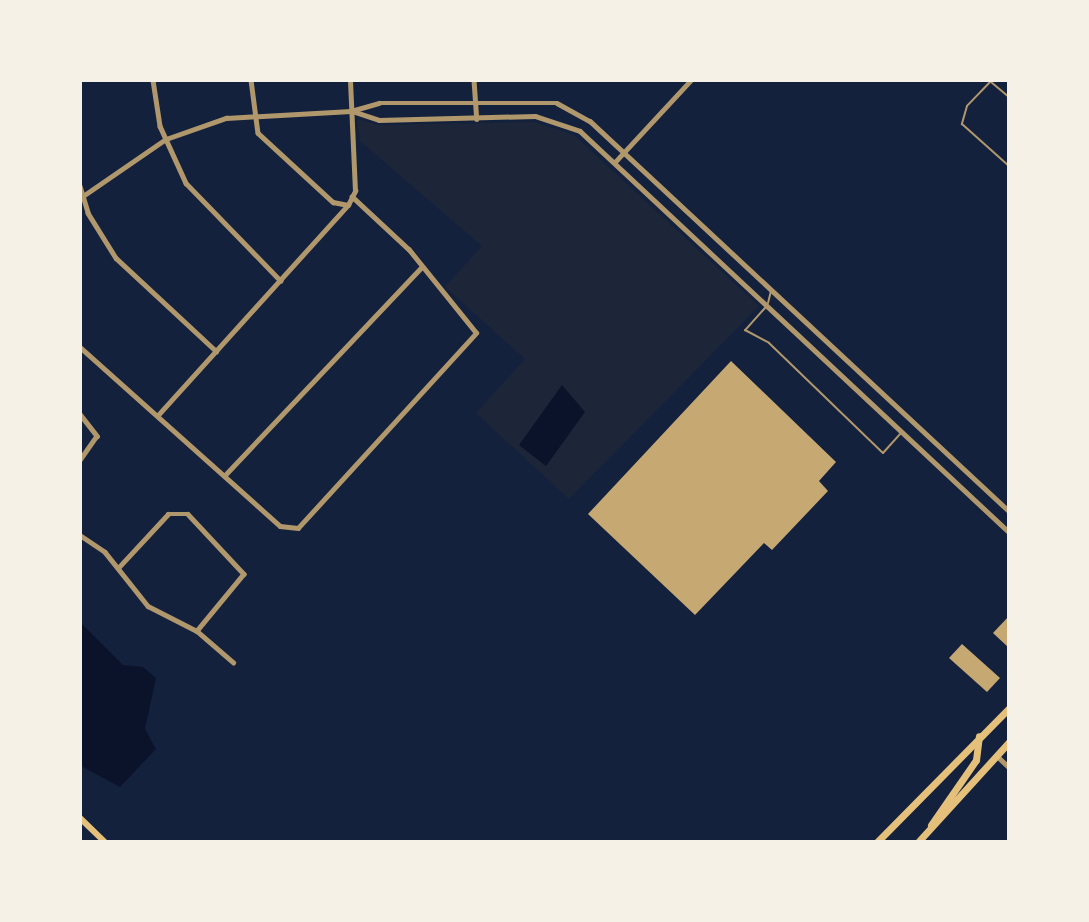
<!DOCTYPE html>
<style>
body{margin:0}
#map{position:relative;width:1089px;height:922px;overflow:hidden;background:#14213d;font-family:"DM Sans",sans-serif}
div>[style]{position:absolute}
.green>*{inset:0;background:#1d2539}
.water>*{inset:0;background:#0b132b}
.building>*{inset:0;background:#c6a872}
.service>*{height:2px;margin:-1px;padding:0 1px;transform-origin:1px;border-radius:1px;background:#b1986c}
.minor>*{height:4.5px;margin:-2.25px;padding:0 2.25px;transform-origin:2.25px;border-radius:2.25px;background:#b1986c}
.secondary>*{height:6px;margin:-3px;padding:0 3px;transform-origin:3px;border-radius:3px;background:#e5c07b}
.primary>*{height:7px;margin:-3.5px;padding:0 3.5px;transform-origin:3.5px;border-radius:3.5px;background:#e5c07b}
span{translate:-50% -50%;white-space:nowrap;text-align:center;line-height:1.15;-webkit-text-stroke:6px #f6f1e7;paint-order:stroke}
.frame{position:absolute;inset:0;border:82px solid #f6f1e7;pointer-events:none}
</style>
<div id="map">
<div class="green">
<i style="clip-path:polygon(357px 119px,379px 125px,534px 122px,574px 135px,759px 306px,569px 499px,476px 413px,525px 359px,445px 287px,482px 246px,360px 141px)"></i>
</div>
<div class="water">
<i style="clip-path:polygon(562px 385px,585px 412px,546px 466px,519px 445px)"></i>
<i style="clip-path:polygon(81px 623px,123px 665px,143px 667px,156px 678px,145px 729px,156px 749px,120px 787px,81px 766px)"></i>
</div>
<div class="building">
<i style="clip-path:polygon(731px 361px,836px 462px,819px 481px,828px 491px,772px 550px,764px 543px,695px 615px,588px 514px)"></i>
<i style="clip-path:polygon(1009px 616px,1009px 648px,993px 633px)"></i>
<i style="clip-path:polygon(962px 644px,1000px 678px,987px 692px,949px 658px)"></i>
</div>
<div class="service">
<i style="left:992px;top:80px;width:36px;rotate:134deg"></i>
<i style="left:967px;top:106px;width:19px;rotate:106deg"></i>
<i style="left:962px;top:124px;width:63px;rotate:41.8deg"></i>
<i style="left:991px;top:82px;width:23px;rotate:40deg"></i>
<i style="left:768px;top:303px;width:12px;rotate:-76deg"></i>
<i style="left:765px;top:308px;width:30px;rotate:132deg"></i>
<i style="left:745px;top:330px;width:27px;rotate:28deg"></i>
<i style="left:769px;top:343px;width:158px;rotate:44deg"></i>
<i style="left:883px;top:453px;width:27px;rotate:-48deg"></i>
</div>
<div class="minor">
<i style="left:153px;top:80px;width:47px;rotate:81.3deg"></i>
<i style="left:160px;top:126px;width:63px;rotate:65.5deg"></i>
<i style="left:186px;top:183px;width:136px;rotate:45.9deg"></i>
<i style="left:251px;top:80px;width:53px;rotate:82.5deg"></i>
<i style="left:258px;top:133px;width:102px;rotate:42.6deg"></i>
<i style="left:333px;top:202px;width:15px;rotate:11deg"></i>
<i style="left:474px;top:80px;width:39px;rotate:86deg"></i>
<i style="left:352px;top:111px;width:28px;rotate:18deg"></i>
<i style="left:379px;top:120px;width:156px;rotate:-1.5deg"></i>
<i style="left:535px;top:116px;width:47px;rotate:18.4deg"></i>
<i style="left:580px;top:131px;width:587px;rotate:43.07deg"></i>
<i style="left:615px;top:162px;width:112px;rotate:-47.2deg"></i>
<i style="left:80px;top:186px;width:28px;rotate:73deg"></i>
<i style="left:88px;top:213px;width:53px;rotate:58.1deg"></i>
<i style="left:116px;top:258px;width:137px;rotate:42.9deg"></i>
<i style="left:80px;top:198px;width:104px;rotate:-34.5deg"></i>
<i style="left:166px;top:139px;width:64px;rotate:-19.3deg"></i>
<i style="left:226px;top:118px;width:125px;rotate:-3.2deg"></i>
<i style="left:351px;top:111px;width:29px;rotate:-16deg"></i>
<i style="left:379px;top:103px;width:178px"></i>
<i style="left:557px;top:103px;width:38px;rotate:29deg"></i>
<i style="left:590px;top:121px;width:572px;rotate:42.95deg"></i>
<i style="left:80px;top:347px;width:268px;rotate:41.8deg"></i>
<i style="left:280px;top:526px;width:18px;rotate:6deg"></i>
<i style="left:298px;top:528px;width:264px;rotate:-47.6deg"></i>
<i style="left:476px;top:333px;width:107px;rotate:-128.9deg"></i>
<i style="left:409px;top:250px;width:78px;rotate:-137.1deg"></i>
<i style="left:80px;top:414px;width:28px;rotate:52deg"></i>
<i style="left:97px;top:436px;width:29px;rotate:125deg"></i>
<i style="left:159px;top:414px;width:282px;rotate:-47.9deg"></i>
<i style="left:348px;top:205px;width:16px;rotate:-63deg"></i>
<i style="left:355px;top:191px;width:111px;rotate:-92.6deg"></i>
<i style="left:225px;top:475px;width:286px;rotate:-46.6deg"></i>
<i style="left:80px;top:535px;width:30px;rotate:34deg"></i>
<i style="left:105px;top:552px;width:69px;rotate:51.5deg"></i>
<i style="left:148px;top:606px;width:55px;rotate:27deg"></i>
<i style="left:197px;top:631px;width:48px;rotate:40.7deg"></i>
<i style="left:119px;top:567px;width:72px;rotate:-47.2deg"></i>
<i style="left:168px;top:514px;width:20px"></i>
<i style="left:188px;top:514px;width:82px;rotate:47deg"></i>
<i style="left:244px;top:574px;width:74px;rotate:129.5deg"></i>
<i style="left:997px;top:756px;width:16px;rotate:43deg"></i>
</div>
<div class="secondary">
<i style="left:80px;top:818px;width:35px;rotate:44deg"></i>
</div>
<div class="primary">
<i style="left:931px;top:825px;width:79px;rotate:-55.3deg"></i>
<i style="left:976px;top:760px;width:24px;rotate:-83deg"></i>
<i style="left:877px;top:842px;width:188px;rotate:-45.4deg"></i>
<i style="left:918px;top:842px;width:135px;rotate:-47.7deg"></i>
</div>
<div class="frame"></div>
</div>
